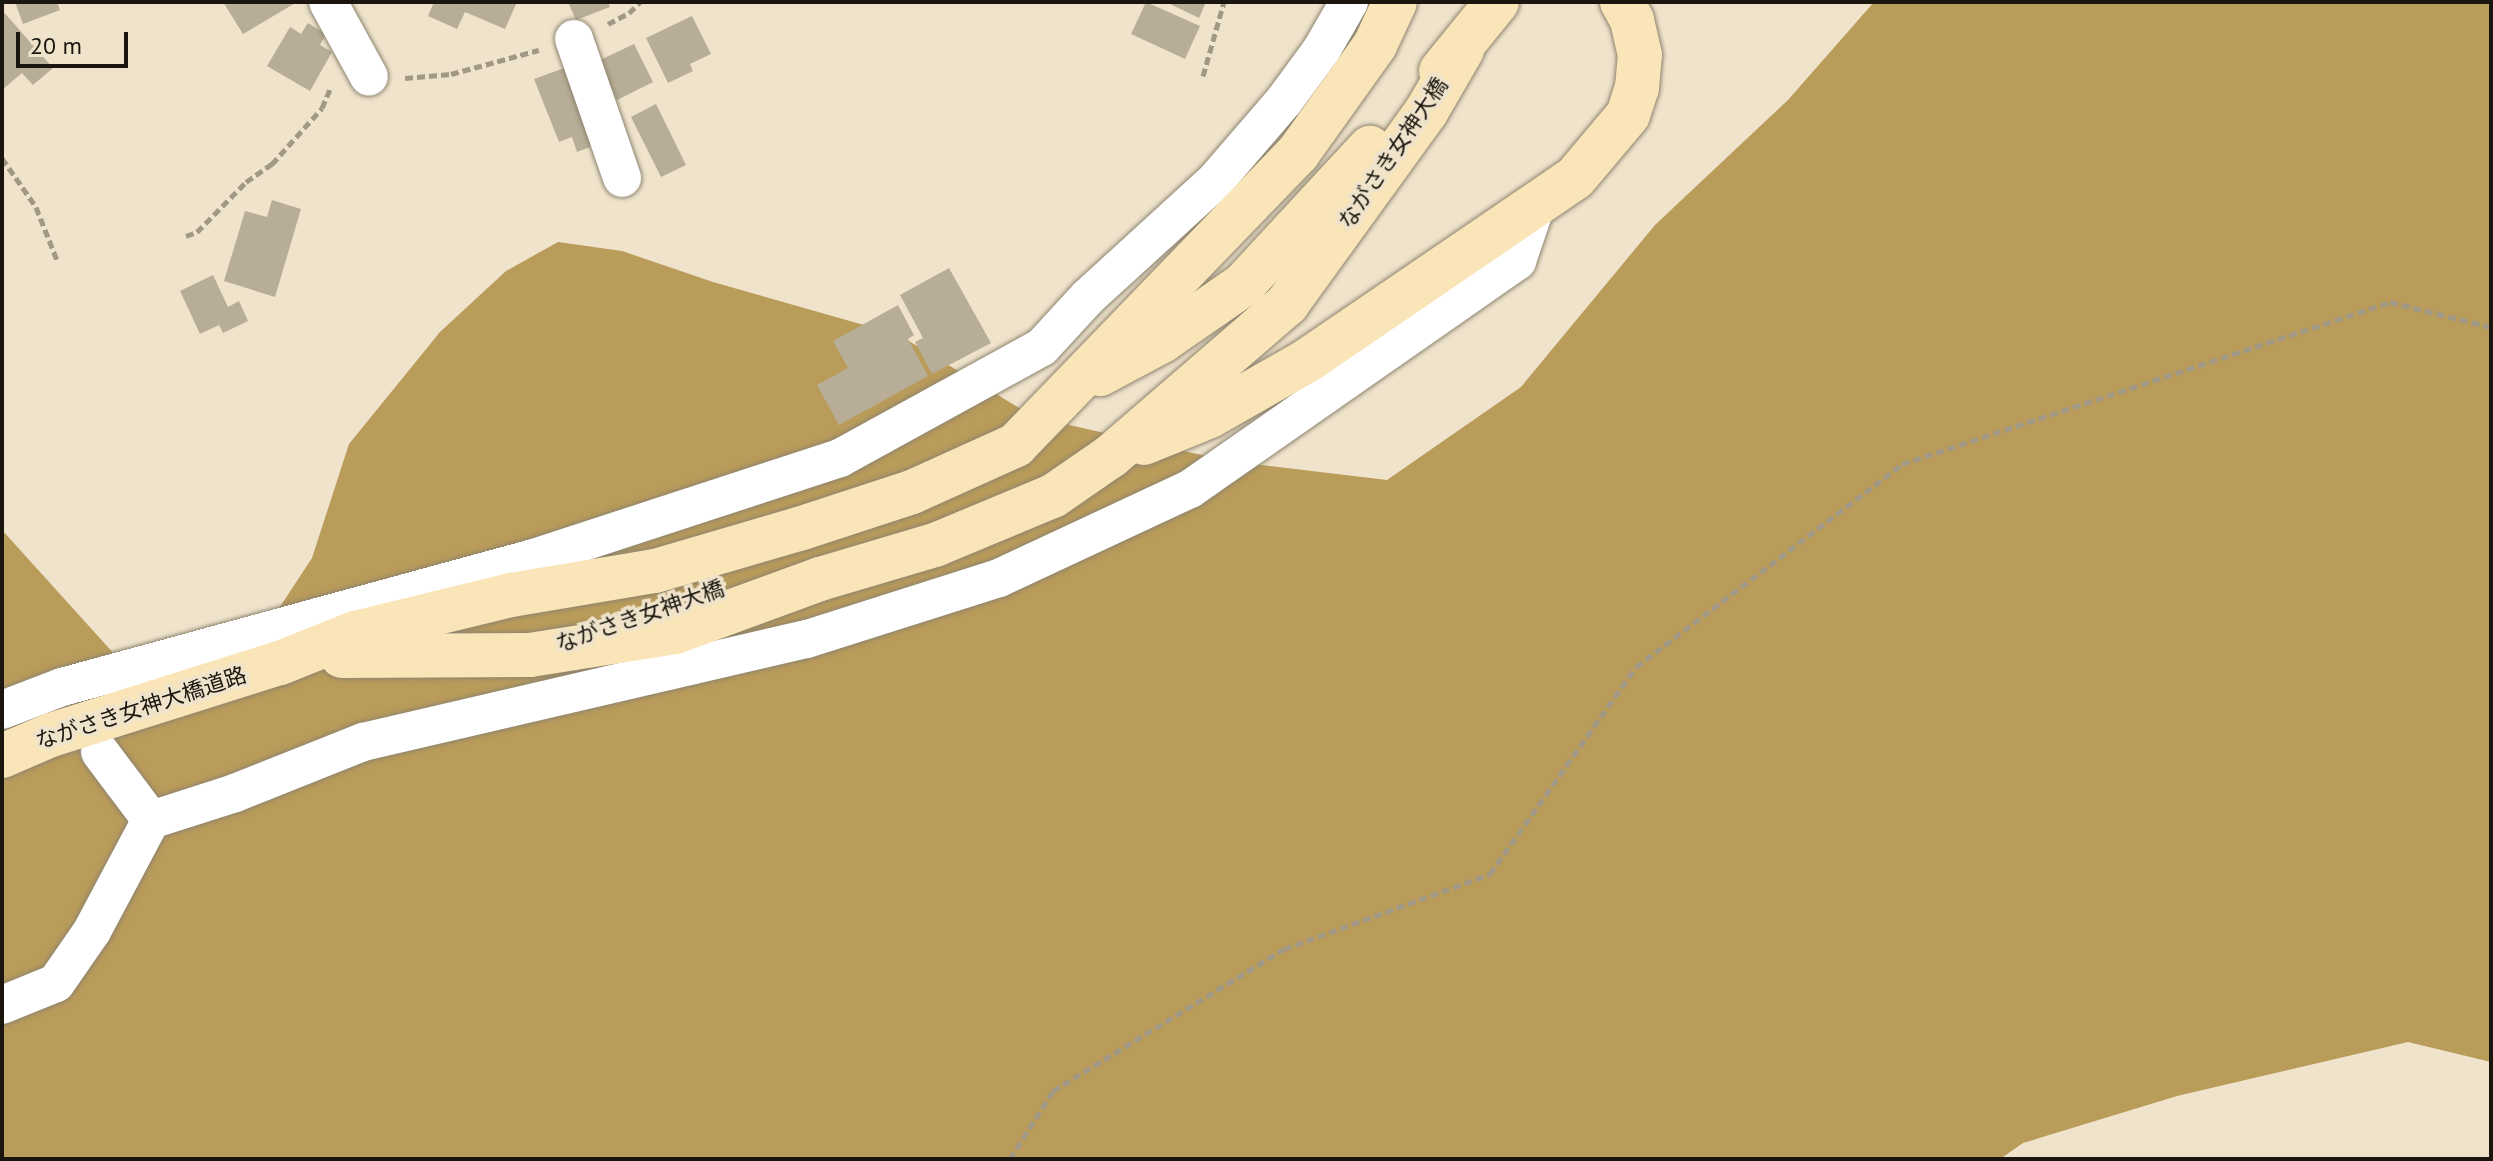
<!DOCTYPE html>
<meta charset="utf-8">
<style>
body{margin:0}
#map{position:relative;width:2493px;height:1161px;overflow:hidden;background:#efe3cc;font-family:"PT Sans","Noto Sans JP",sans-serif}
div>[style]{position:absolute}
.forest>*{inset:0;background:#b99b5a}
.building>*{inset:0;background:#b8ad97}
.path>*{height:5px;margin-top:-2.5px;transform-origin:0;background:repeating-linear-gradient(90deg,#a19886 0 8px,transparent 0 12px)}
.roads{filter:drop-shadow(0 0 2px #8e846f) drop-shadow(0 0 2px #8e846f)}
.minor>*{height:38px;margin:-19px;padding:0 19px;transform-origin:19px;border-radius:19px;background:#fff}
.primary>*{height:44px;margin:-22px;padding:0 22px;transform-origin:22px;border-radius:22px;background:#f9e5b8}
span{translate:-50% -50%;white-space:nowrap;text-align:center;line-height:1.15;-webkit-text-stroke:7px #efe3cc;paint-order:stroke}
.street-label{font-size:22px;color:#1a160d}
.frame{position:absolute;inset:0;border:4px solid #1a160d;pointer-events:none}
.scale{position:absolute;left:16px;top:32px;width:112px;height:36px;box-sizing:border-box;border:4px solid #1a160d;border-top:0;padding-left:10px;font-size:24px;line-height:28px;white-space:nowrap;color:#1a160d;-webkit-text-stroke:6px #efe3cc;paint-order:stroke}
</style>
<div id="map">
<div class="forest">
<i style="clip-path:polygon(1874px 2px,2491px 2px,2491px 1062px,2408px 1042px,2177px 1096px,2023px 1143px,2000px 1159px,2px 1159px,2px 530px,116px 656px,251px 651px,312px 558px,349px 444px,440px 332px,506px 271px,558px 242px,622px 251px,713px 282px,899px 335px,1034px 417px,1228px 461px,1387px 480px,1521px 387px,1655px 225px,1788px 100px)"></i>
</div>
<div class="building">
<i style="clip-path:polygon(15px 2px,57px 2px,60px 10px,23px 24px)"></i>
<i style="clip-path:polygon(223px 2px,297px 2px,243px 34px)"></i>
<i style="clip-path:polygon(434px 2px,517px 2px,505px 29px,465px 12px,457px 29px,428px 16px)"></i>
<i style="clip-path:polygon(568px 2px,608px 2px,610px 7px,576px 20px)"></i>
<i style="clip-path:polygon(1146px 2px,1200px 26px,1185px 59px,1131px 34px)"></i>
<i style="clip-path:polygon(1166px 2px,1206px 2px,1199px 18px)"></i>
<i style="clip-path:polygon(2px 10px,53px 68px,33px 85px,22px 73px,2px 90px)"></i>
<i style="clip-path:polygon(692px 16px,711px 54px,690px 64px,693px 71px,668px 83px,646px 38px)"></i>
<i style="clip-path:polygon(308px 23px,326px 34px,320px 45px,332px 52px,310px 91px,267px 66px,290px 27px,301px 34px)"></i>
<i style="clip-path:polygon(634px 44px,653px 82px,617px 100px,598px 61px)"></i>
<i style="clip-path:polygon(567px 67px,598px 144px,577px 152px,572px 137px,559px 142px,534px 79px)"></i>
<i style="clip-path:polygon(656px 104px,686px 165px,661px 177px,631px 117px)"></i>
<i style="clip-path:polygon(272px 200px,301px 209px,275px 297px,224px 281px,245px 211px,267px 217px)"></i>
<i style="clip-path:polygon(949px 268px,991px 343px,932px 374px,915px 342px,923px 338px,900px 295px)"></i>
<i style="clip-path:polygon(213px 275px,228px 307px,239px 301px,248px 321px,223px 333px,219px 325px,200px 334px,180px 291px)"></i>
<i style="clip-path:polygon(898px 305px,914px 335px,908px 339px,928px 376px,839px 425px,817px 385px,848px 368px,833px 341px)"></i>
</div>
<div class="path">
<i style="left:608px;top:24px;width:24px;rotate:-28deg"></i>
<i style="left:629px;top:13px;width:16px;rotate:-45deg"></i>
<i style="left:1203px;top:76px;width:77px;rotate:-74.2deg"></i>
<i style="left:405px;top:78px;width:46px;rotate:-5deg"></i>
<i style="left:451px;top:74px;width:91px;rotate:-15.3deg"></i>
<i style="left:2px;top:158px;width:60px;rotate:55.2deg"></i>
<i style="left:36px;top:207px;width:57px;rotate:68.4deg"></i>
<i style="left:186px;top:236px;width:12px;rotate:-20deg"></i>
<i style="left:197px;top:232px;width:70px;rotate:-45.6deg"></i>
<i style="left:246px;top:182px;width:32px;rotate:-35deg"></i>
<i style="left:272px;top:164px;width:75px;rotate:-48.2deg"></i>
<i style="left:322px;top:108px;width:23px;rotate:-67deg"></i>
<i style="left:1010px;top:1159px;width:80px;rotate:-57.7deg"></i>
<i style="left:1053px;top:1091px;width:271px;rotate:-31.6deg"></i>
<i style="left:1284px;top:949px;width:219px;rotate:-20deg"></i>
<i style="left:1490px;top:874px;width:253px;rotate:-54.8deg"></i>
<i style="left:1636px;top:667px;width:335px;rotate:-37.3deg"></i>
<i style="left:1902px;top:464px;width:514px;rotate:-18.36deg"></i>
<i style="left:2390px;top:302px;width:104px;rotate:13.9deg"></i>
</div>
<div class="roads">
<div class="minor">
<i style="left:328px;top:2px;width:85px;rotate:61.3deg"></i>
<i style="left:574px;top:39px;width:147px;rotate:70.9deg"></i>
<i style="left:2px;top:710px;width:64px;rotate:-21deg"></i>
<i style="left:62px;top:687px;width:486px;rotate:-15.3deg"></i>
<i style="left:531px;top:559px;width:325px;rotate:-18.1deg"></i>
<i style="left:840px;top:458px;width:230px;rotate:-28.8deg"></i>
<i style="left:1042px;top:347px;width:68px;rotate:-47.4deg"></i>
<i style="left:1088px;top:297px;width:173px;rotate:-42.4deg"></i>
<i style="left:1216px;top:180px;width:104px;rotate:-49.3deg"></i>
<i style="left:1284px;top:101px;width:64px;rotate:-53.8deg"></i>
<i style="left:1322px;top:49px;width:54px;rotate:-60.1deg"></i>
<i style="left:100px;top:752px;width:85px;rotate:53.1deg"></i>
<i style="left:2px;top:1005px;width:58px;rotate:-22.2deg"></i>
<i style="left:56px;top:983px;width:63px;rotate:-55.3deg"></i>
<i style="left:92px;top:931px;width:126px;rotate:-62deg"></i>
<i style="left:151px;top:820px;width:88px;rotate:-17.8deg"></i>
<i style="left:235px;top:793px;width:138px;rotate:-21.7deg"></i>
<i style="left:363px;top:742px;width:456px;rotate:-13.1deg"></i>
<i style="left:807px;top:639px;width:201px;rotate:-17.6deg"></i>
<i style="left:999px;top:578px;width:211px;rotate:-25deg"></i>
<i style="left:1190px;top:489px;width:399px;rotate:-34.9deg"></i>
<i style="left:1517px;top:261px;width:56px;rotate:-71.2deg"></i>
</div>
<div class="primary">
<i style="left:1441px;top:71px;width:89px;rotate:-50.9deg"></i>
<i style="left:1100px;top:374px;width:70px;rotate:-28deg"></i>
<i style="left:1162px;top:341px;width:98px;rotate:-34.7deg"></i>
<i style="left:1243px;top:285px;width:187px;rotate:-47.2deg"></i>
<i style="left:1144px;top:443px;width:71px;rotate:-22.2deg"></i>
<i style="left:1210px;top:416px;width:113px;rotate:-29.7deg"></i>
<i style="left:1308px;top:360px;width:323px;rotate:-34.3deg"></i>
<i style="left:1575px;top:178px;width:82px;rotate:-49.9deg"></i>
<i style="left:1628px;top:115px;width:28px;rotate:-72deg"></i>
<i style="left:1637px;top:88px;width:33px;rotate:-85deg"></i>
<i style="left:1640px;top:55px;width:36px;rotate:-103deg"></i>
<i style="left:1632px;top:20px;width:21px;rotate:-119deg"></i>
<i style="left:342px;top:656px;width:188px;rotate:-0.3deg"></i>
<i style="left:530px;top:655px;width:147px;rotate:-9deg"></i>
<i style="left:675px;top:632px;width:154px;rotate:-20.1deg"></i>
<i style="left:820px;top:579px;width:120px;rotate:-16.5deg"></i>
<i style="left:935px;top:545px;width:128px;rotate:-22.6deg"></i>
<i style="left:1053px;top:496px;width:70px;rotate:-34.6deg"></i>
<i style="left:1111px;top:456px;width:233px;rotate:-40.8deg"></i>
<i style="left:1287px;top:304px;width:237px;rotate:-54.1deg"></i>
<i style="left:1426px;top:112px;width:72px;rotate:-59.9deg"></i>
<i style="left:2px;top:756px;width:53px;rotate:-23.2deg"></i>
<i style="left:51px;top:735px;width:240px;rotate:-17.5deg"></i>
<i style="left:280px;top:663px;width:81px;rotate:-21.8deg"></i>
<i style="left:355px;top:633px;width:161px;rotate:-13.7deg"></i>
<i style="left:511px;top:595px;width:146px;rotate:-9.5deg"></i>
<i style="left:655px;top:571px;width:150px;rotate:-16.3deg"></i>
<i style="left:799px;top:529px;width:119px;rotate:-18.1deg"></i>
<i style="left:912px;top:492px;width:114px;rotate:-24.3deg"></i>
<i style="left:1016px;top:445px;width:406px;rotate:-46deg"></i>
<i style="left:1298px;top:153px;width:133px;rotate:-54.5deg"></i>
<i style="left:1375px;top:45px;width:47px;rotate:-65.1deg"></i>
</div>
</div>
<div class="street-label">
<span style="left:1393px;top:153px;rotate:-56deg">ながさき女神大橋</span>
<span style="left:640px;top:616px;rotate:-19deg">ながさき女神大橋</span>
<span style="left:141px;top:708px;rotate:-18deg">ながさき女神大橋道路</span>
</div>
<div class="frame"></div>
<div class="scale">20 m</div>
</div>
